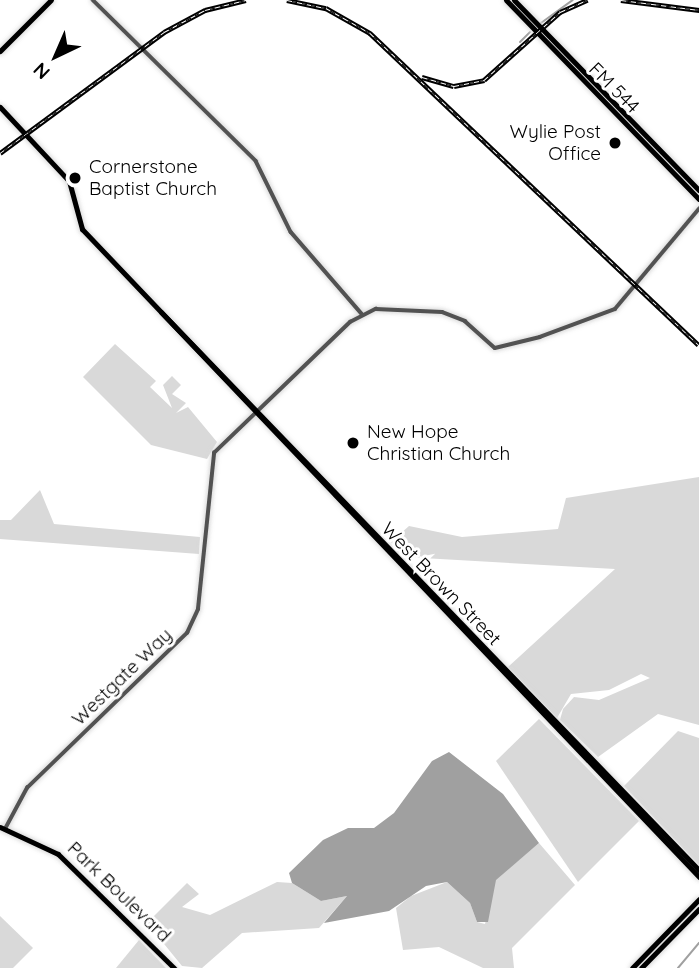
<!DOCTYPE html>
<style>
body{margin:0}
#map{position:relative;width:699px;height:968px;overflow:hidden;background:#fff;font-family:Quicksand,sans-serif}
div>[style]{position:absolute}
.green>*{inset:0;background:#d9d9d9}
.water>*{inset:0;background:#a0a0a0}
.stream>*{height:2px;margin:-1px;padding:0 1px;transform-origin:1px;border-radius:1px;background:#a0a0a0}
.roads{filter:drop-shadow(0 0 2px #dbdbdb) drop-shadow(0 0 2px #dbdbdb)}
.minor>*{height:3.5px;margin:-1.75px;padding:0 1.75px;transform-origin:1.75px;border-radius:1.75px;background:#525252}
.major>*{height:5px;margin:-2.5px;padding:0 2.5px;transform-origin:2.5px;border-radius:2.5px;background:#000}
.rail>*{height:4.5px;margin-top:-2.25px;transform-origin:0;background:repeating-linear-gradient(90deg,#fff 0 5px,#000 0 10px);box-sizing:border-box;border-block:2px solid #000}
.dots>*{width:19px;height:19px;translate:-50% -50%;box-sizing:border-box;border:4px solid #fff;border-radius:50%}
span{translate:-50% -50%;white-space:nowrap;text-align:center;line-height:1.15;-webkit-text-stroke:6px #fff;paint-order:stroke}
.street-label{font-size:19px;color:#000}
.poi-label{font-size:19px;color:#000}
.right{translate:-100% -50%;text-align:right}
.left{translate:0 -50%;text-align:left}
.north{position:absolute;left:21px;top:21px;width:70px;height:70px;-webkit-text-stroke:5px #fff;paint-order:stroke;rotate:224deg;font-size:19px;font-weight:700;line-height:28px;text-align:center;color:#000}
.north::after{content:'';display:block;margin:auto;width:24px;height:32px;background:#000;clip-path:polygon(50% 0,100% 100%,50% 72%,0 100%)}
</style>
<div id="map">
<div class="green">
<i style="clip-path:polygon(115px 344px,156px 381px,150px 387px,172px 408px,163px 385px,172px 376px,181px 385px,172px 394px,186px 403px,176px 413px,188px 407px,217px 442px,207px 459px,151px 445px,83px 377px)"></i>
<i style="clip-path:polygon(699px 477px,699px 725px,658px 714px,598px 757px,560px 720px,563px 709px,574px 697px,599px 700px,650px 678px,641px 674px,609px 690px,571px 694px,557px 718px,508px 667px,615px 569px,405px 557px,391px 542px,409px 526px,462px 537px,558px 529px,566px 498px)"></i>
<i style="clip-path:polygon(40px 490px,54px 524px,200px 537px,199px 554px,0 539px,0 520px,11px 520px)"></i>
<i style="clip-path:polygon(539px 719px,639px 821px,578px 882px,496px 761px)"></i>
<i style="clip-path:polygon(678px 731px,699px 738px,699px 865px,624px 786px)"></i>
<i style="clip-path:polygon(539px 843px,575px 885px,512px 948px,514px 968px,483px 968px,439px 947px,403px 950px,396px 908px,411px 896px,447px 882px,470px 903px,477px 922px,485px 924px,495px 880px)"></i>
<i style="clip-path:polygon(277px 882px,292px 883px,321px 901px,347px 896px,319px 928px,242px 933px,202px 968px,182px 966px,147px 923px,187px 883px,199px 894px,182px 907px,210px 915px)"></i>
<i style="clip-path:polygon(0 916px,33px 948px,13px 968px,0 968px)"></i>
<i style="clip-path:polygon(139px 940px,166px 968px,116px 968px)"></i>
</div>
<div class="water">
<i style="clip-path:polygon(449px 752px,503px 794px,539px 843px,496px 880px,488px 922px,477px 922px,470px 903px,447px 882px,426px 886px,389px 911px,324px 923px,347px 896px,321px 901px,292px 883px,289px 873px,323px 840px,348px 828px,374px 828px,394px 813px,432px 761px)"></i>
</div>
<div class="stream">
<i style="left:541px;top:23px;width:39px;rotate:-36deg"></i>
<i style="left:520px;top:42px;width:14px;rotate:-45deg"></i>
<i style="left:678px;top:968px;width:33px;rotate:-50deg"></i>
</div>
<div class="roads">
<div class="minor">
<i style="left:93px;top:0;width:229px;rotate:44.6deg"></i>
<i style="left:256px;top:161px;width:79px;rotate:63.8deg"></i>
<i style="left:291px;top:232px;width:108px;rotate:49.1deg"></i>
<i style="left:5px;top:829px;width:47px;rotate:-61.8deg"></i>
<i style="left:27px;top:788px;width:223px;rotate:-44.1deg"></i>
<i style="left:187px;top:633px;width:26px;rotate:-65deg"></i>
<i style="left:198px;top:609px;width:157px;rotate:-84.1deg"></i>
<i style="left:214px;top:453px;width:189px;rotate:-43.9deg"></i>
<i style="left:350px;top:322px;width:29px;rotate:-27deg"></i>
<i style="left:376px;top:309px;width:66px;rotate:2.6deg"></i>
<i style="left:442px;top:312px;width:25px;rotate:21deg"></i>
<i style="left:465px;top:321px;width:40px;rotate:42deg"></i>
<i style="left:495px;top:348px;width:46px;rotate:-13.7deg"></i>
<i style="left:540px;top:337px;width:80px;rotate:-20.5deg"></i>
<i style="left:615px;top:309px;width:131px;rotate:-50deg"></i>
</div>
<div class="major">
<i style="left:506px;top:0;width:277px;rotate:45.9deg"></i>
<i style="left:514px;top:0;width:265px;rotate:45.8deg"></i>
<i style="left:0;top:51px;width:72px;rotate:-45deg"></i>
<i style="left:0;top:107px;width:101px;rotate:47deg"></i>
<i style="left:69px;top:181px;width:50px;rotate:74.8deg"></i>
<i style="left:82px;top:229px;width:895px;rotate:46.4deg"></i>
<i style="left:161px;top:312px;width:775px;rotate:46.05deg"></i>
<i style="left:0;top:827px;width:64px;rotate:25deg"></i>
<i style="left:58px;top:854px;width:163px;rotate:44.5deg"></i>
<i style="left:632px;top:968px;width:96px;rotate:-45.8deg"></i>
<i style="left:641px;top:968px;width:83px;rotate:-45.5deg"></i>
</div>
</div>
<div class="rail">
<i style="left:287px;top:0;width:40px;rotate:12deg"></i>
<i style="left:326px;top:8px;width:51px;rotate:29.6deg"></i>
<i style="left:370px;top:33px;width:453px;rotate:43.5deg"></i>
<i style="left:621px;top:0;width:79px;rotate:7.3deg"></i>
<i style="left:422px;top:77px;width:33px;rotate:16deg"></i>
<i style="left:454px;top:86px;width:31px;rotate:-11deg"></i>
<i style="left:484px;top:80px;width:102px;rotate:-41.8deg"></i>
<i style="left:560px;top:12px;width:30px;rotate:-24deg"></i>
<i style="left:0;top:153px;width:204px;rotate:-36.4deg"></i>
<i style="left:164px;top:32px;width:47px;rotate:-28.2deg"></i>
<i style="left:205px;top:10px;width:42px;rotate:-13.7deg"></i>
</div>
<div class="dots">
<i style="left:615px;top:143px;background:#000"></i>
<i style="left:75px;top:178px;background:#000"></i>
<i style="left:353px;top:443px;background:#000"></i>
</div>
<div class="street-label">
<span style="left:614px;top:88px;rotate:45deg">FM 544</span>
<span style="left:441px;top:584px;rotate:46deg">West Brown Street</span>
<span style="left:122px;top:677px;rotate:-44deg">Westgate Way</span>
<span style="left:119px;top:892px;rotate:44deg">Park Boulevard</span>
</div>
<div class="poi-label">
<span class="right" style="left:601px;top:143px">Wylie Post<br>Office</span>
<span class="left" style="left:89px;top:178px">Cornerstone<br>Baptist Church</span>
<span class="left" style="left:367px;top:443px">New Hope<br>Christian Church</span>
</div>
<div class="north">N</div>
</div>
